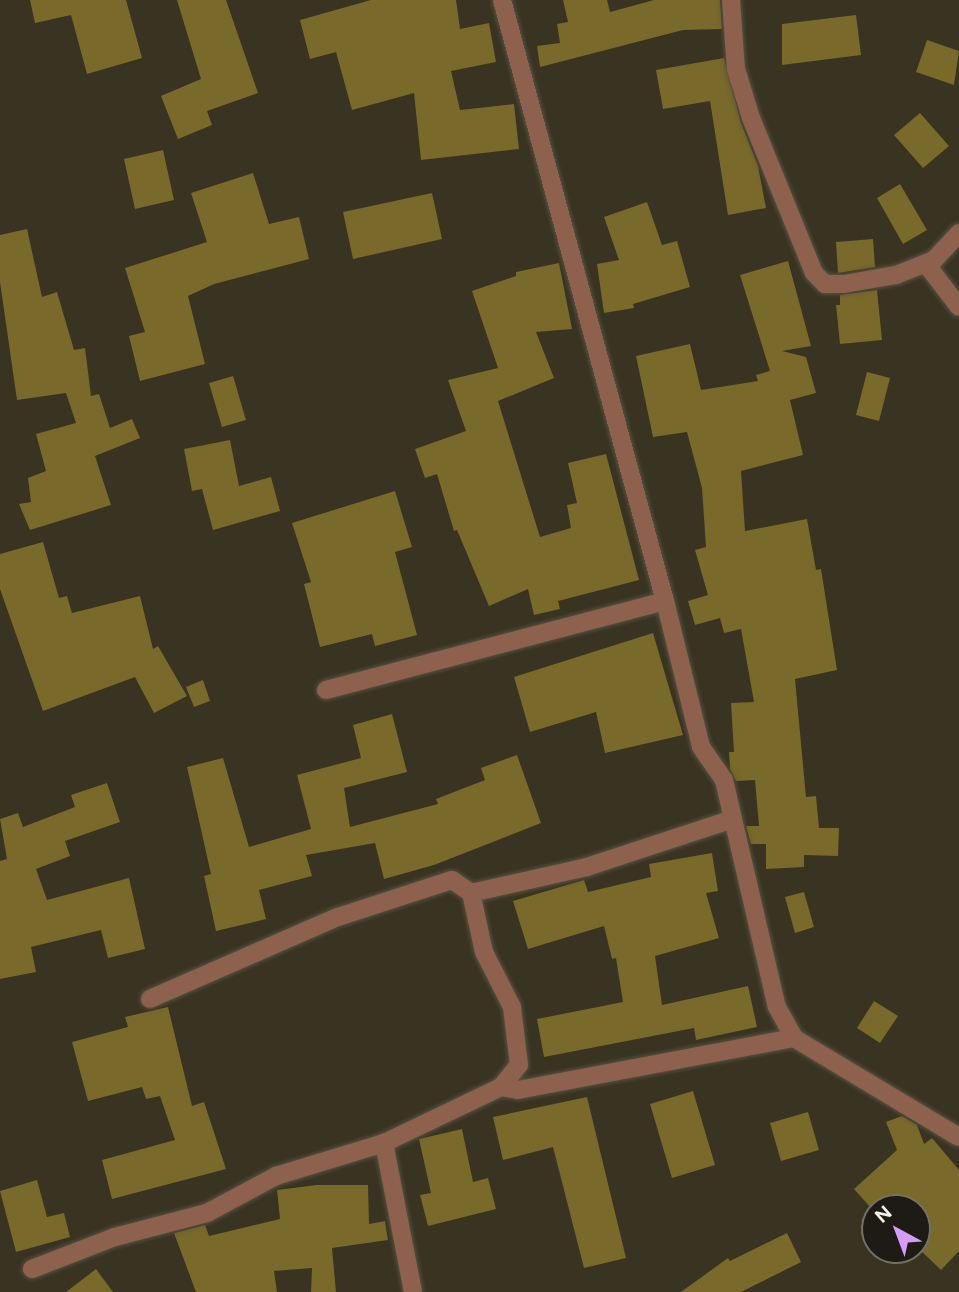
<!DOCTYPE html>
<style>
body{margin:0}
#map{position:relative;width:959px;height:1292px;overflow:hidden;background:#393321;font-family:Figtree,sans-serif}
div>[style]{position:absolute}
.building>*{inset:0;background:#79692a}
.roads{filter:drop-shadow(0 0 2px #575241) drop-shadow(0 0 2px #575241)}
.minor>*{height:18px;margin:-9px;padding:0 9px;transform-origin:9px;border-radius:9px;background:#8e614f}
span{translate:-50% -50%;white-space:nowrap;text-align:center;line-height:1.15;-webkit-text-stroke:7px #1d1b13;paint-order:stroke}
.north{position:absolute;left:861px;top:1194px;width:70px;height:70px;box-sizing:border-box;background:#1d1b13;border:2px solid #737168;border-radius:50%;rotate:319deg;font-size:19px;font-weight:700;line-height:28px;text-align:center;color:#f5f2e7}
.north::after{content:'';display:block;margin:auto;width:24px;height:32px;background:#d49cfb;clip-path:polygon(50% 0,100% 100%,50% 72%,0 100%)}
</style>
<div id="map">
<div class="building">
<i style="clip-path:polygon(30px 0,126px 0,142px 58px,87px 74px,71px 15px,35px 23px)"></i>
<i style="clip-path:polygon(177px 0,226px 0,258px 93px,207px 111px,212px 125px,178px 139px,161px 96px,201px 79px)"></i>
<i style="clip-path:polygon(371px 0,456px 0,460px 29px,489px 23px,496px 62px,451px 71px,460px 110px,514px 104px,519px 149px,421px 160px,414px 93px,352px 110px,336px 52px,310px 59px,300px 20px)"></i>
<i style="clip-path:polygon(563px 0,607px 0,610px 12px,654px 0,720px 0,722px 29px,683px 30px,540px 67px,537px 46px,560px 43px,557px 24px,568px 22px)"></i>
<i style="clip-path:polygon(856px 15px,861px 55px,782px 65px,782px 24px)"></i>
<i style="clip-path:polygon(927px 40px,959px 51px,954px 85px,916px 72px)"></i>
<i style="clip-path:polygon(724px 58px,741px 123px,758px 166px,766px 208px,728px 215px,710px 101px,663px 109px,656px 70px)"></i>
<i style="clip-path:polygon(920px 113px,949px 146px,923px 168px,894px 135px)"></i>
<i style="clip-path:polygon(163px 150px,174px 200px,135px 209px,124px 159px)"></i>
<i style="clip-path:polygon(253px 173px,269px 224px,299px 217px,309px 259px,214px 284px,188px 296px,205px 364px,140px 381px,129px 336px,145px 332px,125px 268px,207px 242px,191px 193px)"></i>
<i style="clip-path:polygon(900px 184px,927px 230px,903px 244px,877px 198px)"></i>
<i style="clip-path:polygon(432px 193px,442px 239px,353px 259px,343px 212px)"></i>
<i style="clip-path:polygon(647px 202px,662px 245px,677px 241px,690px 287px,633px 304px,634px 308px,604px 313px,597px 264px,619px 260px,604px 217px)"></i>
<i style="clip-path:polygon(27px 229px,42px 297px,57px 292px,74px 350px,85px 348px,91px 396px,99px 394px,110px 428px,132px 419px,140px 438px,95px 456px,111px 505px,30px 530px,19px 504px,31px 502px,28px 478px,46px 471px,36px 434px,76px 423px,66px 393px,17px 400px,0 282px,0 235px)"></i>
<i style="clip-path:polygon(873px 239px,875px 267px,838px 273px,836px 242px)"></i>
<i style="clip-path:polygon(788px 261px,811px 346px,782px 351px,806px 357px,816px 393px,790px 400px,803px 455px,741px 471px,745px 531px,807px 519px,816px 570px,821px 569px,837px 670px,795px 679px,806px 797px,816px 796px,819px 828px,839px 828px,838px 856px,804px 855px,804px 867px,766px 869px,766px 844px,751px 844px,746px 826px,759px 826px,755px 780px,736px 781px,730px 769px,729px 752px,734px 752px,731px 703px,754px 702px,741px 629px,724px 633px,720px 618px,695px 625px,688px 601px,708px 595px,695px 550px,706px 547px,702px 488px,687px 432px,653px 437px,636px 356px,690px 344px,701px 390px,758px 381px,756px 375px,770px 371px,740px 275px)"></i>
<i style="clip-path:polygon(559px 263px,572px 329px,536px 332px,554px 378px,498px 401px,540px 537px,571px 528px,567px 505px,577px 503px,568px 463px,606px 454px,639px 580px,558px 601px,560px 609px,534px 615px,528px 589px,489px 606px,457px 530px,454px 531px,437px 474px,425px 478px,415px 449px,466px 431px,448px 380px,498px 368px,472px 291px,516px 276px,516px 272px)"></i>
<i style="clip-path:polygon(877px 290px,882px 340px,840px 344px,836px 305px,840px 305px,840px 295px)"></i>
<i style="clip-path:polygon(867px 372px,890px 378px,879px 421px,856px 415px)"></i>
<i style="clip-path:polygon(233px 376px,246px 420px,222px 427px,209px 383px)"></i>
<i style="clip-path:polygon(230px 440px,239px 486px,271px 477px,280px 511px,213px 530px,202px 489px,192px 491px,184px 449px)"></i>
<i style="clip-path:polygon(395px 491px,412px 547px,395px 552px,417px 635px,375px 646px,372px 634px,320px 647px,304px 584px,311px 582px,292px 523px)"></i>
<i style="clip-path:polygon(43px 542px,59px 598px,67px 596px,72px 613px,140px 596px,153px 649px,158px 646px,187px 696px,154px 713px,135px 677px,43px 711px,0 589px,0 554px)"></i>
<i style="clip-path:polygon(653px 633px,683px 735px,605px 753px,596px 712px,530px 732px,514px 677px)"></i>
<i style="clip-path:polygon(203px 680px,210px 701px,194px 707px,186px 687px)"></i>
<i style="clip-path:polygon(392px 714px,407px 772px,344px 788px,350px 827px,438px 804px,436px 799px,485px 780px,481px 768px,517px 755px,541px 823px,434px 865px,384px 879px,375px 843px,306px 855px,312px 876px,259px 890px,266px 919px,216px 931px,204px 876px,211px 874px,187px 767px,223px 758px,249px 847px,311px 829px,297px 775px,361px 758px,353px 725px)"></i>
<i style="clip-path:polygon(107px 783px,120px 822px,65px 841px,70px 856px,36px 869px,47px 900px,129px 878px,145px 949px,108px 958px,101px 930px,31px 947px,36px 972px,0 979px,0 861px,7px 859px,0 819px,18px 813px,23px 827px,75px 807px,71px 795px)"></i>
<i style="clip-path:polygon(712px 853px,718px 891px,706px 893px,719px 938px,655px 956px,662px 1005px,748px 986px,757px 1027px,696px 1040px,694px 1028px,544px 1057px,537px 1019px,623px 1002px,616px 958px,612px 959px,604px 926px,528px 949px,513px 901px,584px 880px,588px 892px,651px 877px,649px 864px)"></i>
<i style="clip-path:polygon(804px 892px,814px 927px,795px 933px,785px 897px)"></i>
<i style="clip-path:polygon(874px 1001px,898px 1016px,880px 1043px,857px 1028px)"></i>
<i style="clip-path:polygon(168px 1007px,192px 1106px,204px 1102px,226px 1169px,112px 1199px,102px 1160px,175px 1140px,160px 1096px,146px 1099px,142px 1087px,88px 1101px,72px 1042px,128px 1027px,125px 1017px)"></i>
<i style="clip-path:polygon(693px 1091px,715px 1165px,672px 1178px,650px 1104px)"></i>
<i style="clip-path:polygon(587px 1097px,626px 1258px,584px 1268px,553px 1147px,503px 1160px,493px 1117px)"></i>
<i style="clip-path:polygon(808px 1112px,819px 1150px,781px 1161px,770px 1123px)"></i>
<i style="clip-path:polygon(902px 1116px,917px 1125px,924px 1144px,932px 1138px,959px 1170px,959px 1251px,941px 1270px,917px 1247px,917px 1208px,871px 1208px,854px 1189px,897px 1150px,886px 1122px)"></i>
<i style="clip-path:polygon(462px 1129px,473px 1182px,488px 1178px,496px 1209px,428px 1226px,420px 1195px,431px 1193px,419px 1139px)"></i>
<i style="clip-path:polygon(37px 1180px,47px 1217px,64px 1213px,70px 1237px,16px 1252px,0 1191px)"></i>
<i style="clip-path:polygon(317px 1185px,368px 1185px,369px 1224px,385px 1221px,388px 1240px,332px 1248px,336px 1292px,311px 1292px,312px 1268px,274px 1271px,277px 1292px,196px 1292px,174px 1233px,205px 1225px,209px 1236px,280px 1219px,277px 1190px)"></i>
<i style="clip-path:polygon(787px 1233px,801px 1262px,741px 1292px,681px 1292px,728px 1258px,730px 1261px)"></i>
<i style="clip-path:polygon(96px 1269px,113px 1292px,66px 1292px)"></i>
</div>
<div class="roads">
<div class="minor">
<i style="left:502px;top:0;width:623px;rotate:74.83deg"></i>
<i style="left:731px;top:0;width:69px;rotate:85.9deg"></i>
<i style="left:736px;top:69px;width:51px;rotate:73deg"></i>
<i style="left:751px;top:118px;width:167px;rotate:67.9deg"></i>
<i style="left:814px;top:273px;width:16px;rotate:45deg"></i>
<i style="left:825px;top:284px;width:19px"></i>
<i style="left:844px;top:284px;width:53px;rotate:-9.8deg"></i>
<i style="left:896px;top:275px;width:41px;rotate:-21.5deg"></i>
<i style="left:934px;top:260px;width:37px;rotate:-47deg"></i>
<i style="left:926px;top:264px;width:54px;rotate:52.5deg"></i>
<i style="left:326px;top:690px;width:350px;rotate:-14.7deg"></i>
<i style="left:665px;top:601px;width:150px;rotate:76.1deg"></i>
<i style="left:701px;top:747px;width:40px;rotate:55.1deg"></i>
<i style="left:724px;top:780px;width:233px;rotate:76.9deg"></i>
<i style="left:777px;top:1007px;width:35px;rotate:61deg"></i>
<i style="left:794px;top:1038px;width:192px;rotate:31deg"></i>
<i style="left:150px;top:999px;width:205px;rotate:-23.6deg"></i>
<i style="left:338px;top:917px;width:120px;rotate:-18deg"></i>
<i style="left:452px;top:880px;width:23px;rotate:34deg"></i>
<i style="left:471px;top:893px;width:119px;rotate:-12.6deg"></i>
<i style="left:587px;top:867px;width:151px;rotate:-18.2deg"></i>
<i style="left:501px;top:1087px;width:17px;rotate:10deg"></i>
<i style="left:518px;top:1090px;width:281px;rotate:-10.7deg"></i>
<i style="left:32px;top:1269px;width:89px;rotate:-21.1deg"></i>
<i style="left:115px;top:1237px;width:95px;rotate:-14.6deg"></i>
<i style="left:207px;top:1213px;width:78px;rotate:-28.2deg"></i>
<i style="left:276px;top:1176px;width:113px;rotate:-17deg"></i>
<i style="left:413px;top:1292px;width:152px;rotate:-101deg"></i>
<i style="left:384px;top:1143px;width:130px;rotate:-25.6deg"></i>
<i style="left:501px;top:1087px;width:28px;rotate:-51deg"></i>
<i style="left:519px;top:1065px;width:58px;rotate:-96.9deg"></i>
<i style="left:512px;top:1007px;width:62px;rotate:-117deg"></i>
<i style="left:484px;top:952px;width:60px;rotate:-102.4deg"></i>
</div>
</div>
<div class="north">N</div>
</div>
